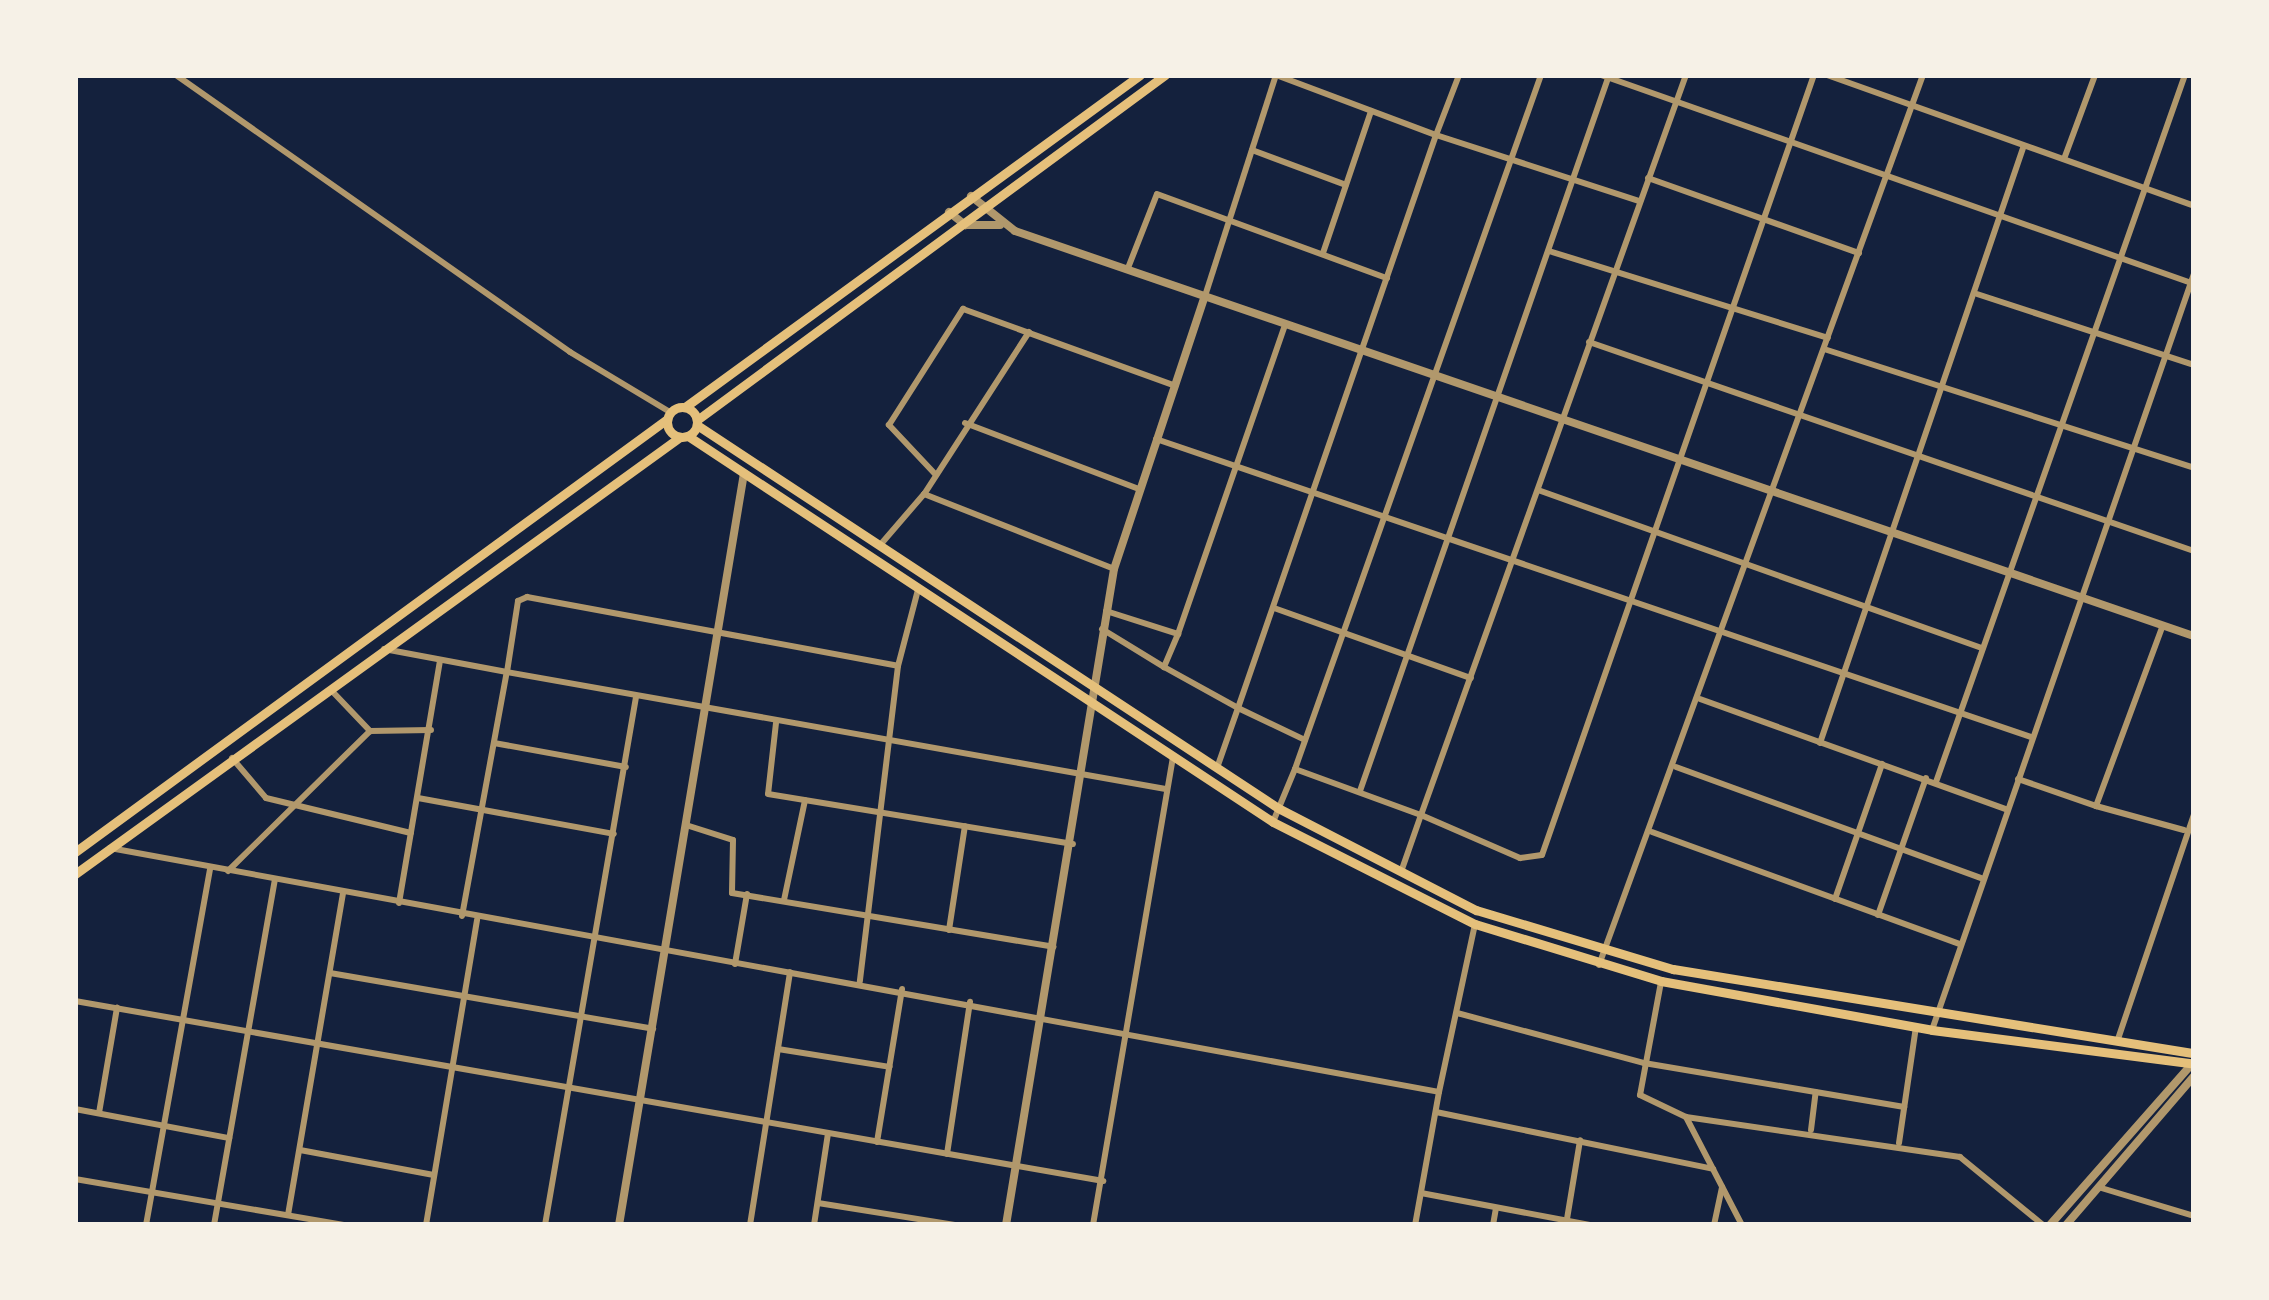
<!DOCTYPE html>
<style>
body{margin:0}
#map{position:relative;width:2269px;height:1300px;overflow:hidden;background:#14213d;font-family:"Public Sans",sans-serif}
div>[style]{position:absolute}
.minor>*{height:6px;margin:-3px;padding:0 3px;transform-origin:3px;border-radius:3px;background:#b1986c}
.tertiary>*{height:8px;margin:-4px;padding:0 4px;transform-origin:4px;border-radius:4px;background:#b1986c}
.secondary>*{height:9px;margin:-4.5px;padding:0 4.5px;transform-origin:4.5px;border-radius:4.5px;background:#e5c07b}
.secondary>.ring{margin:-4.5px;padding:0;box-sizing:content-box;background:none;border:9px solid #e5c07b;border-radius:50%}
span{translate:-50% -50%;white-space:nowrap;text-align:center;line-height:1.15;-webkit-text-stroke:9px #f6f1e7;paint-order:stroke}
.frame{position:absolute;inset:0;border:78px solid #f6f1e7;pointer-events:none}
</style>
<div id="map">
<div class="minor">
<i style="left:176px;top:75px;width:482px;rotate:35.1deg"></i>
<i style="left:570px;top:352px;width:117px;rotate:31deg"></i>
<i style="left:1541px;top:75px;width:736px;rotate:109.52deg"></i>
<i style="left:1295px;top:769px;width:134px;rotate:20.1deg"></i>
<i style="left:1421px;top:815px;width:786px;rotate:-70.3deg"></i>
<i style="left:1601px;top:75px;width:629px;rotate:19.41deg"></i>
<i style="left:1827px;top:75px;width:390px;rotate:19.6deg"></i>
<i style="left:1252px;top:150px;width:100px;rotate:20.4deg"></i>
<i style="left:2064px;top:159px;width:90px;rotate:-69.7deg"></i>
<i style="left:1648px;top:178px;width:224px;rotate:19.6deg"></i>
<i style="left:1549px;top:251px;width:292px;rotate:17.3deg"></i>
<i style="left:1323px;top:253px;width:150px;rotate:-71.3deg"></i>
<i style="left:1128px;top:268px;width:79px;rotate:-68.6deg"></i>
<i style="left:1157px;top:194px;width:245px;rotate:20.1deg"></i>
<i style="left:1977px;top:294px;width:228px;rotate:18.1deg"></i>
<i style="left:1205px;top:296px;width:232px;rotate:-72.2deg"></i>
<i style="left:1276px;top:75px;width:171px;rotate:20.6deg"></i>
<i style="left:1436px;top:135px;width:64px;rotate:-69deg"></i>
<i style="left:1029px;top:332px;width:193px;rotate:122.9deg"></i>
<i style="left:924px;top:494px;width:204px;rotate:21.5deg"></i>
<i style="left:1589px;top:342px;width:640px;rotate:19.06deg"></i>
<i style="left:1824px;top:349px;width:389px;rotate:17.8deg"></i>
<i style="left:965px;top:423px;width:186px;rotate:20.8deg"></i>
<i style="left:1156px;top:439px;width:924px;rotate:18.81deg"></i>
<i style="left:936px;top:475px;width:69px;rotate:-133.2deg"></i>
<i style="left:889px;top:425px;width:138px;rotate:-57.5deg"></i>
<i style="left:963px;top:309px;width:226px;rotate:19.9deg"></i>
<i style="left:1538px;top:490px;width:471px;rotate:19.6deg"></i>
<i style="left:881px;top:544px;width:66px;rotate:-49.3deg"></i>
<i style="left:1274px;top:608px;width:209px;rotate:19.6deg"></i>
<i style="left:1106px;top:611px;width:76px;rotate:17.7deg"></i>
<i style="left:1178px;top:634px;width:36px;rotate:113deg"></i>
<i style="left:1164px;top:667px;width:85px;rotate:29deg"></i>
<i style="left:1238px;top:708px;width:606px;rotate:-70.94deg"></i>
<i style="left:1436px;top:135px;width:213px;rotate:18deg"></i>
<i style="left:1102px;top:629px;width:73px;rotate:31.5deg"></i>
<i style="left:1178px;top:634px;width:327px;rotate:-70.9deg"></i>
<i style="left:384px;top:649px;width:125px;rotate:10.6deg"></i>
<i style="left:507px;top:672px;width:72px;rotate:-81.2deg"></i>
<i style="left:518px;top:601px;width:10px;rotate:-24deg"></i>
<i style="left:527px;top:597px;width:377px;rotate:10.5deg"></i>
<i style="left:898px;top:666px;width:318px;rotate:96.9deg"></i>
<i style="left:898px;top:666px;width:79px;rotate:-75.3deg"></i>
<i style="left:331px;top:690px;width:57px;rotate:46.4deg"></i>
<i style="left:370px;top:731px;width:61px;rotate:-0.9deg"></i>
<i style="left:1700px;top:699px;width:325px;rotate:19.8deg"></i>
<i style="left:776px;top:723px;width:71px;rotate:96.4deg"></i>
<i style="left:768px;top:794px;width:309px;rotate:9.3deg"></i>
<i style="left:494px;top:743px;width:134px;rotate:10.3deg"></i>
<i style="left:1820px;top:743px;width:629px;rotate:-71.16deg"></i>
<i style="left:232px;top:758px;width:52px;rotate:49.6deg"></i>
<i style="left:266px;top:798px;width:149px;rotate:13.6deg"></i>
<i style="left:1676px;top:767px;width:327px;rotate:20deg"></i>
<i style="left:1217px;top:768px;width:64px;rotate:-70.7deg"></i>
<i style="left:1238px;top:708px;width:74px;rotate:25.5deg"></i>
<i style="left:2018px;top:779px;width:83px;rotate:19.1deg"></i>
<i style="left:2096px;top:806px;width:193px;rotate:-69.7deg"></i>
<i style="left:1936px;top:782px;width:750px;rotate:-70.6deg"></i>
<i style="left:1360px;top:791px;width:755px;rotate:-70.82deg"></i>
<i style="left:418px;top:798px;width:199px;rotate:10.4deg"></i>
<i style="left:2096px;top:806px;width:91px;rotate:15.3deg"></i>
<i style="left:1273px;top:822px;width:57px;rotate:-67.5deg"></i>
<i style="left:686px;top:825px;width:49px;rotate:17.7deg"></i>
<i style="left:733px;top:840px;width:53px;rotate:91.1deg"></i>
<i style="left:732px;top:893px;width:326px;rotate:9.5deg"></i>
<i style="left:1652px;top:832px;width:327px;rotate:20deg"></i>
<i style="left:110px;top:848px;width:1351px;rotate:10.4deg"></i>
<i style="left:1439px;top:1092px;width:135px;rotate:100.2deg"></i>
<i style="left:228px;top:871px;width:199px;rotate:-44.6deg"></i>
<i style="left:1401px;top:872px;width:60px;rotate:-70.7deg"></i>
<i style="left:1421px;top:815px;width:108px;rotate:23.5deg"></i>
<i style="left:1520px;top:858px;width:22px;rotate:-8deg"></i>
<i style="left:1542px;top:855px;width:826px;rotate:-70.78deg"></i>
<i style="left:1835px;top:899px;width:143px;rotate:-70.8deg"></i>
<i style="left:784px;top:900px;width:102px;rotate:-78.1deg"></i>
<i style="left:399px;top:903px;width:246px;rotate:-80.4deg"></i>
<i style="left:1878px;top:915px;width:145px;rotate:-70.7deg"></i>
<i style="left:462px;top:916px;width:248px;rotate:-79.6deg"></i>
<i style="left:507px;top:672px;width:669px;rotate:10.07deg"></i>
<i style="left:949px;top:930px;width:105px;rotate:-81.3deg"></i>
<i style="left:735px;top:964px;width:71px;rotate:-80.3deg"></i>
<i style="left:1599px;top:965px;width:947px;rotate:-70deg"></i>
<i style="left:330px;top:973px;width:328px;rotate:9.8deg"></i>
<i style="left:1661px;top:982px;width:115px;rotate:100.5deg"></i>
<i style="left:1640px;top:1095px;width:51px;rotate:25.6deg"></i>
<i style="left:1686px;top:1117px;width:122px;rotate:62.6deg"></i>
<i style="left:75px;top:1001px;width:1044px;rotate:9.93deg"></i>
<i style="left:1457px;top:1013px;width:194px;rotate:15deg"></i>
<i style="left:1644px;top:1063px;width:264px;rotate:9.6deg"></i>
<i style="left:1932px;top:1030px;width:800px;rotate:-70.89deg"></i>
<i style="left:2118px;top:1039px;width:237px;rotate:-71.3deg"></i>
<i style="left:778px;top:1049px;width:113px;rotate:9.1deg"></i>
<i style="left:1439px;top:1092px;width:172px;rotate:-77.9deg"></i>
<i style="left:75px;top:1109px;width:157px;rotate:10.7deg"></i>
<i style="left:1436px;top:1112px;width:283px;rotate:11.6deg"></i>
<i style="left:99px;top:1113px;width:107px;rotate:-80.3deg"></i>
<i style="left:1686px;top:1117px;width:277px;rotate:8.3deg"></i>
<i style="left:1960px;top:1157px;width:107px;rotate:39.3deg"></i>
<i style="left:1811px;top:1130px;width:38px;rotate:-83deg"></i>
<i style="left:877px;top:1142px;width:155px;rotate:-80.7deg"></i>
<i style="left:1899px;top:1143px;width:117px;rotate:-81.7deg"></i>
<i style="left:300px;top:1150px;width:136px;rotate:10.6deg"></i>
<i style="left:947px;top:1154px;width:154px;rotate:-81.4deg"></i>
<i style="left:75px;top:1179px;width:274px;rotate:9.7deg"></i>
<i style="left:2098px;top:1187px;width:100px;rotate:16.8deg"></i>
<i style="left:1421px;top:1193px;width:173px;rotate:10.7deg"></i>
<i style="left:818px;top:1203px;width:140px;rotate:9.1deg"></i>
<i style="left:288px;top:1215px;width:326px;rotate:-80.3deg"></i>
<i style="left:146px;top:1225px;width:362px;rotate:-79.8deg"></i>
<i style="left:214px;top:1225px;width:350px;rotate:-80deg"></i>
<i style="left:426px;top:1225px;width:310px;rotate:-80.5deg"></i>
<i style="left:545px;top:1225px;width:536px;rotate:-80.22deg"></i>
<i style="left:750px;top:1225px;width:256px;rotate:-81deg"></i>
<i style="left:814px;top:1225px;width:92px;rotate:-81.3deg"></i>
<i style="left:1093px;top:1225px;width:476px;rotate:-80.3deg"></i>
<i style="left:1493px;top:1225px;width:17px;rotate:-80deg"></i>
<i style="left:1566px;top:1225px;width:86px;rotate:-80.6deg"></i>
<i style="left:1714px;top:1225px;width:39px;rotate:-78deg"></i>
</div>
<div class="tertiary">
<i style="left:971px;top:196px;width:56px;rotate:38.5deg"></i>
<i style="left:1015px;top:231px;width:1247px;rotate:18.96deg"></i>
<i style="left:949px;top:212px;width:21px;rotate:39deg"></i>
<i style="left:965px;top:225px;width:35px"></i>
<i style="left:619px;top:1225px;width:762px;rotate:-80.56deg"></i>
<i style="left:1006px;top:1225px;width:665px;rotate:-80.65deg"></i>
<i style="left:1114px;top:569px;width:288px;rotate:-71.6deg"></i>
<i style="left:2050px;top:1225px;width:215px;rotate:-48.6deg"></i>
<i style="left:2066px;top:1225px;width:196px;rotate:-49.3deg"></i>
</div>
<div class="secondary">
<i class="ring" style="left:667px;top:407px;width:21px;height:21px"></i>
<i style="left:685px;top:407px;width:563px;rotate:-36.12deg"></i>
<i style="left:697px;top:420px;width:581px;rotate:-36.4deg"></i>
<i style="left:697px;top:425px;width:696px;rotate:33.39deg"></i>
<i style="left:1278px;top:808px;width:223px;rotate:27.3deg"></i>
<i style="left:1476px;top:910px;width:206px;rotate:16.7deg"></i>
<i style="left:1673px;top:969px;width:526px;rotate:9.19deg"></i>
<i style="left:688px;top:436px;width:701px;rotate:33.42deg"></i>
<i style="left:1273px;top:822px;width:226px;rotate:26.8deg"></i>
<i style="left:1475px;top:924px;width:195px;rotate:17deg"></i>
<i style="left:1661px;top:981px;width:275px;rotate:10.2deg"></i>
<i style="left:1932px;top:1030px;width:261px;rotate:7.3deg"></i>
<i style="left:75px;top:852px;width:733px;rotate:-36.18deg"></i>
<i style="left:75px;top:874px;width:746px;rotate:-35.84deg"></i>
</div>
<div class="frame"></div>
</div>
